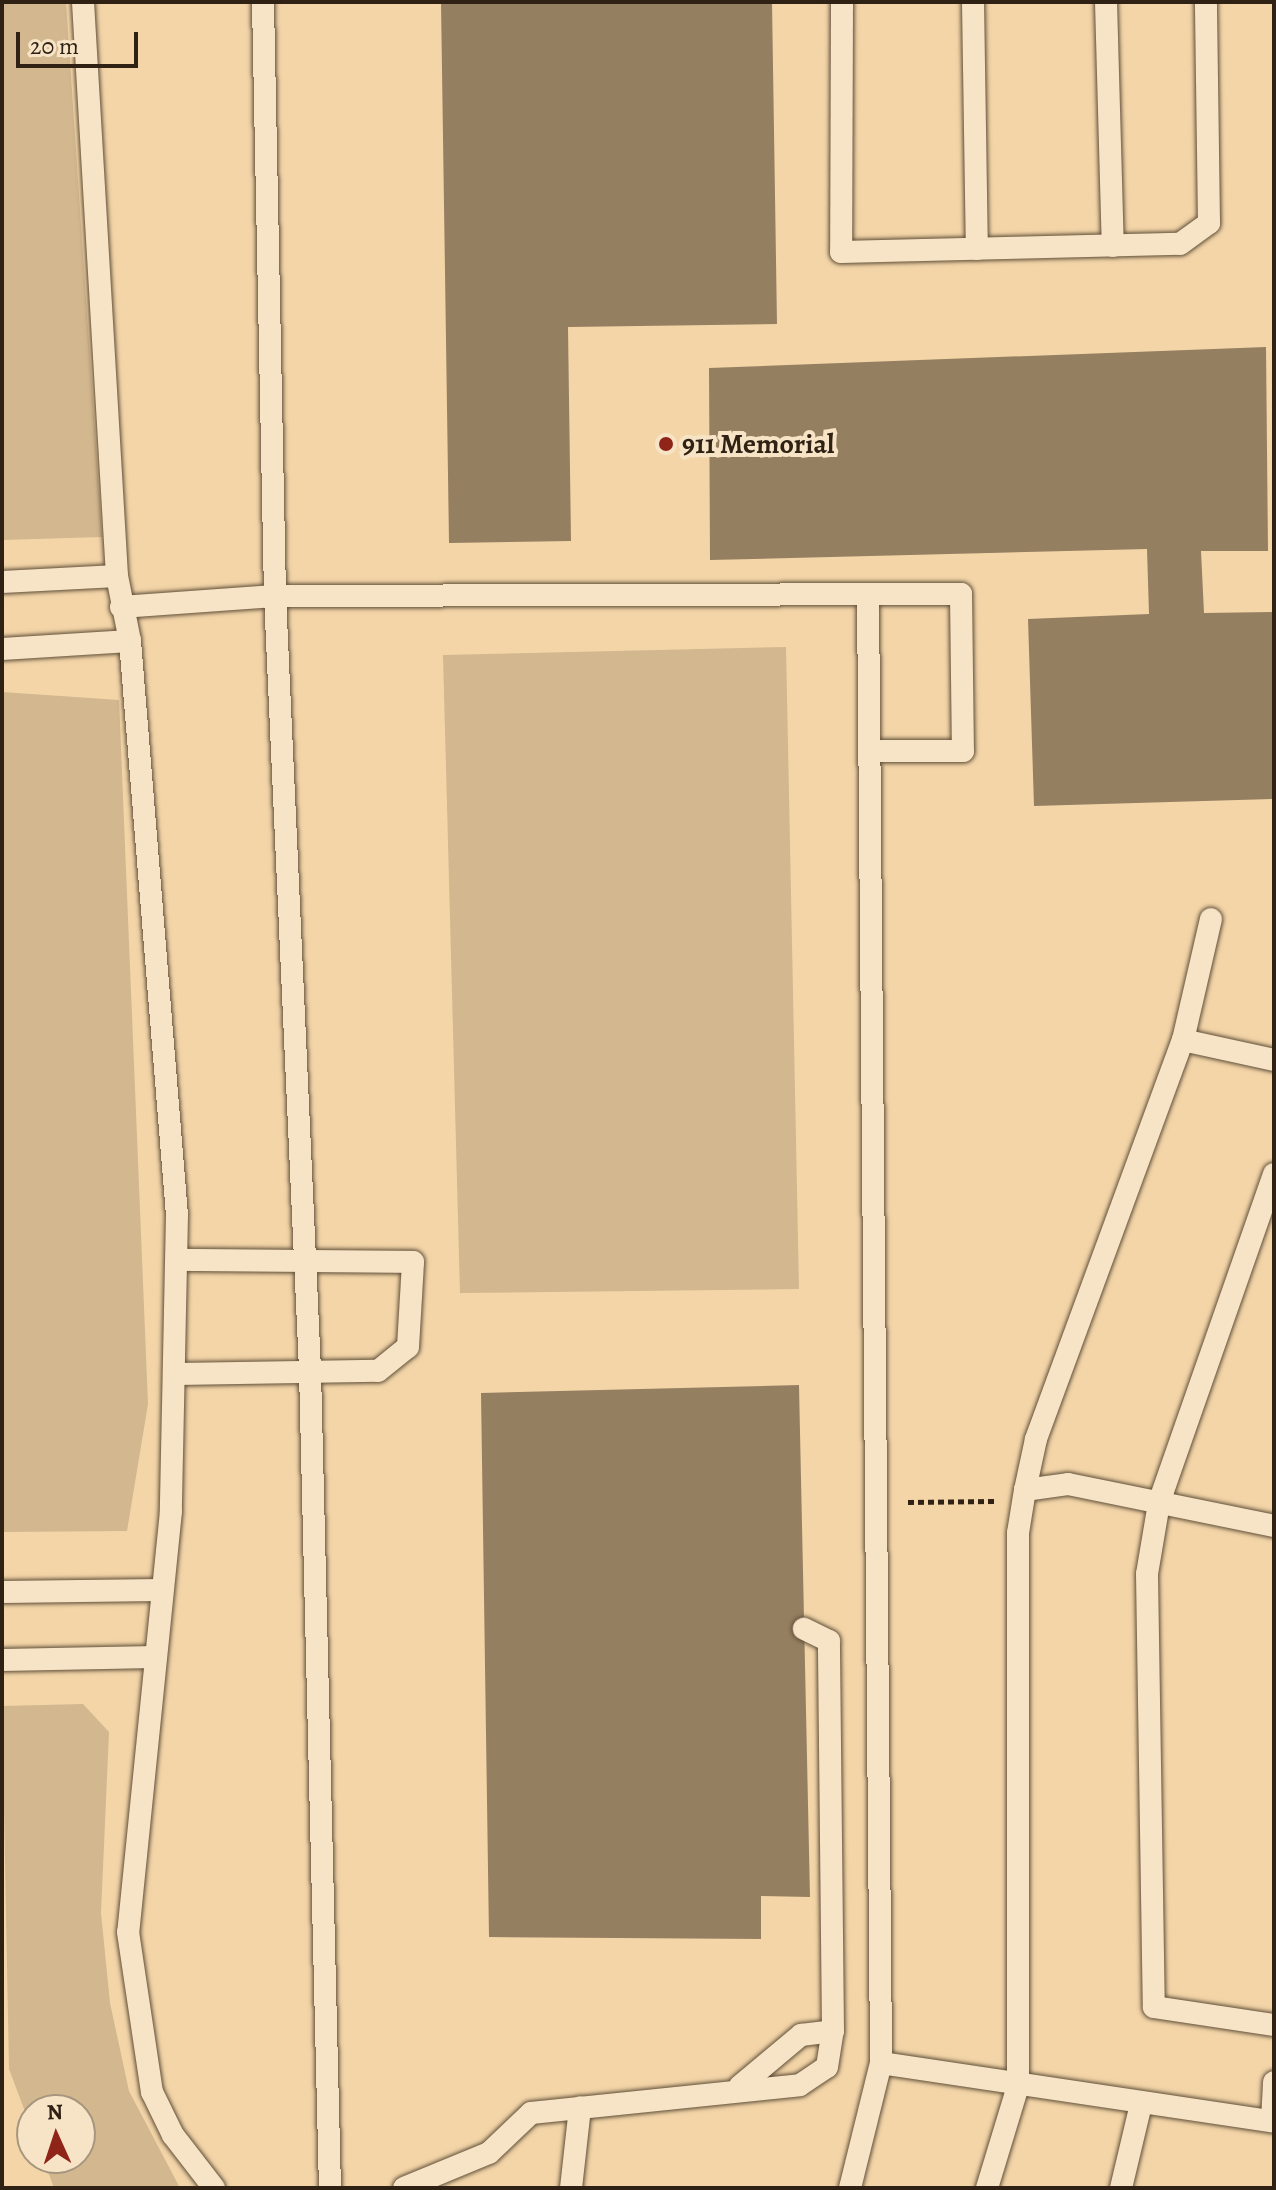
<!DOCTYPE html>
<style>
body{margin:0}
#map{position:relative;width:1276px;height:2190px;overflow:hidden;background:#f3d5a8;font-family:Alegreya,serif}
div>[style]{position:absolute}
.green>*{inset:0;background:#d2b78f}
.building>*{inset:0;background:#957f61}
.path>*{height:5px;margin-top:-2.5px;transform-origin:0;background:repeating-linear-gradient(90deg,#2f2214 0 6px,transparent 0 10px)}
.roads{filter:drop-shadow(0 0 2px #604f39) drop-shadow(0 0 2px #604f39)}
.service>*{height:22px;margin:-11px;padding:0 11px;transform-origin:11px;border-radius:11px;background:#f7e4c6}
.dots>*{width:22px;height:22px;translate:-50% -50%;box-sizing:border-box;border:4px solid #f7e4c6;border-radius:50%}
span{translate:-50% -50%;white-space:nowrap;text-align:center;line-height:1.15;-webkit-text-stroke:8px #f7e4c6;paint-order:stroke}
.poi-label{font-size:28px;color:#2f2214;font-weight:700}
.left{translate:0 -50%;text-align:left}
.frame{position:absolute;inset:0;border:4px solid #2f2214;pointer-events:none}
.north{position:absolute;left:16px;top:2094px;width:80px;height:80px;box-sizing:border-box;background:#f7e4c6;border:2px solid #a7967f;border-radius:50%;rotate:357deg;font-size:22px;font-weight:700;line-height:32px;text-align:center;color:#2f2214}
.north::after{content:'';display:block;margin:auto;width:28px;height:36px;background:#8f2418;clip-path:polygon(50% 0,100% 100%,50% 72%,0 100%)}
.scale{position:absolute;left:16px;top:32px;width:122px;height:36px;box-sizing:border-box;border:4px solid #2f2214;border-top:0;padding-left:10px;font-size:24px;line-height:28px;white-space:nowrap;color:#2f2214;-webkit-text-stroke:6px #f7e4c6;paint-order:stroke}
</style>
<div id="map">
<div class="green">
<i style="clip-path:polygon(2px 2px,66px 2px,102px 537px,2px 540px)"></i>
<i style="clip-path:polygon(786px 647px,799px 1289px,460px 1293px,443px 655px)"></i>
<i style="clip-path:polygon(2px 692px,119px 700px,148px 1404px,127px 1531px,2px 1532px)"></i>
<i style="clip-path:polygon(83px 1704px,109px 1732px,101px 1913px,110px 2003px,129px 2091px,180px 2188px,54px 2188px,43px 2158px,80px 2158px,80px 2110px,32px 2110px,32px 2130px,9px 2069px,2px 1706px)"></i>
</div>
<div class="building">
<i style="clip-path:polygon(441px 2px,772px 2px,777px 324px,568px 327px,571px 541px,449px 543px)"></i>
<i style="clip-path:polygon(1266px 347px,1268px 551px,1201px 551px,1204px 613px,1274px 612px,1274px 799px,1034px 806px,1028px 619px,1149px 614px,1147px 549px,710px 560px,709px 368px)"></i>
<i style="clip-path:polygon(799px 1385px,810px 1897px,761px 1896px,761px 1939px,489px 1937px,481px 1393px)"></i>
</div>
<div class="path">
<i style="left:908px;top:1502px;width:86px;rotate:-0.7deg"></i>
</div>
<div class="roads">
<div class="service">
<i style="left:83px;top:2px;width:575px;rotate:86.61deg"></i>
<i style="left:117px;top:576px;width:66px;rotate:78.7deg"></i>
<i style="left:130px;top:641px;width:576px;rotate:85.32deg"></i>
<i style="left:177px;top:1215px;width:296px;rotate:91.2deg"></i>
<i style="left:171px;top:1511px;width:423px;rotate:95.8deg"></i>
<i style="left:128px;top:1932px;width:162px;rotate:81.5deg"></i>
<i style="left:152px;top:2092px;width:48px;rotate:64deg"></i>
<i style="left:173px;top:2135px;width:67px;rotate:52.3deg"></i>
<i style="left:263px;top:2px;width:594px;rotate:88.84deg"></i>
<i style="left:275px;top:596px;width:776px;rotate:87.41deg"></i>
<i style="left:310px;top:1371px;width:817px;rotate:88.6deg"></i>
<i style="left:842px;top:2px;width:250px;rotate:90.2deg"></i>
<i style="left:841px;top:252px;width:339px;rotate:-1.4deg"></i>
<i style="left:1180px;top:244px;width:36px;rotate:-36deg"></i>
<i style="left:1209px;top:223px;width:221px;rotate:-90.8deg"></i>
<i style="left:973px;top:2px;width:247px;rotate:89.1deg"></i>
<i style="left:1106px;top:2px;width:244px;rotate:88.4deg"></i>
<i style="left:2px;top:582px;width:115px;rotate:-3deg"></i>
<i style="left:868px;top:596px;width:1467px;rotate:89.49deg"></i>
<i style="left:881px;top:2063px;width:397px;rotate:8.5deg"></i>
<i style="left:121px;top:607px;width:154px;rotate:-4.1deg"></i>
<i style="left:275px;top:596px;width:686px;rotate:-0.17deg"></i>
<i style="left:961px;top:594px;width:157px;rotate:89.3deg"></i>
<i style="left:963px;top:751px;width:92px;rotate:180deg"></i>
<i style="left:2px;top:649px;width:128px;rotate:-3.6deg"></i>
<i style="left:1183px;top:1040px;width:93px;rotate:12.4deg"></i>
<i style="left:1274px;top:1174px;width:349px;rotate:109.3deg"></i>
<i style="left:1159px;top:1503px;width:72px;rotate:99.6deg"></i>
<i style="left:1147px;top:1574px;width:433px;rotate:89.1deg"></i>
<i style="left:1154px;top:2007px;width:121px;rotate:8.5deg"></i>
<i style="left:177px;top:1374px;width:201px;rotate:-0.9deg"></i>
<i style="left:378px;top:1371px;width:38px;rotate:-39deg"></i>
<i style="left:408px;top:1347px;width:85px;rotate:-86.6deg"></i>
<i style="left:413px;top:1262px;width:235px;rotate:-179.5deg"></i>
<i style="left:1025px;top:1490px;width:43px;rotate:-7.9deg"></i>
<i style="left:1068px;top:1484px;width:210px;rotate:11.5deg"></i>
<i style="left:2px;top:1592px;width:159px;rotate:-0.7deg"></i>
<i style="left:2px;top:1660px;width:153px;rotate:-1.1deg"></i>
<i style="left:740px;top:2086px;width:80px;rotate:-39.9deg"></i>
<i style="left:801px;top:2035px;width:32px;rotate:-7deg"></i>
<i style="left:1272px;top:2121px;width:39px;rotate:-87deg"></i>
<i style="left:404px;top:2188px;width:92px;rotate:-22.4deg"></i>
<i style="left:489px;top:2153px;width:58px;rotate:-43.6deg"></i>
<i style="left:531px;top:2113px;width:270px;rotate:-5.9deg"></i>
<i style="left:800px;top:2085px;width:32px;rotate:-34deg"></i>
<i style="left:827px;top:2067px;width:36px;rotate:-81deg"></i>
<i style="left:833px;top:2031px;width:390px;rotate:-90.6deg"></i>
<i style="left:829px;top:1641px;width:28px;rotate:-154deg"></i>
<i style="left:571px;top:2188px;width:81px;rotate:-83.6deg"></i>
<i style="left:850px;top:2188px;width:129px;rotate:-76.1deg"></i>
<i style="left:987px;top:2188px;width:107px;rotate:-73.1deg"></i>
<i style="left:1018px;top:2086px;width:553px;rotate:-90deg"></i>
<i style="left:1018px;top:1533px;width:44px;rotate:-80.8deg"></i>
<i style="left:1025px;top:1490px;width:52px;rotate:-77.8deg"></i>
<i style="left:1036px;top:1439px;width:425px;rotate:-69.8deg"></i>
<i style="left:1183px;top:1040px;width:124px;rotate:-77deg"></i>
<i style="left:1121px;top:2188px;width:86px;rotate:-76.6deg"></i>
</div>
</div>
<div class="dots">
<i style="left:666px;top:444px;background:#8f2418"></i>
</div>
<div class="poi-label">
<span class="left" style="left:682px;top:444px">911 Memorial</span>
</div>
<div class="frame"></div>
<div class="north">N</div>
<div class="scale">20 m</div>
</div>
